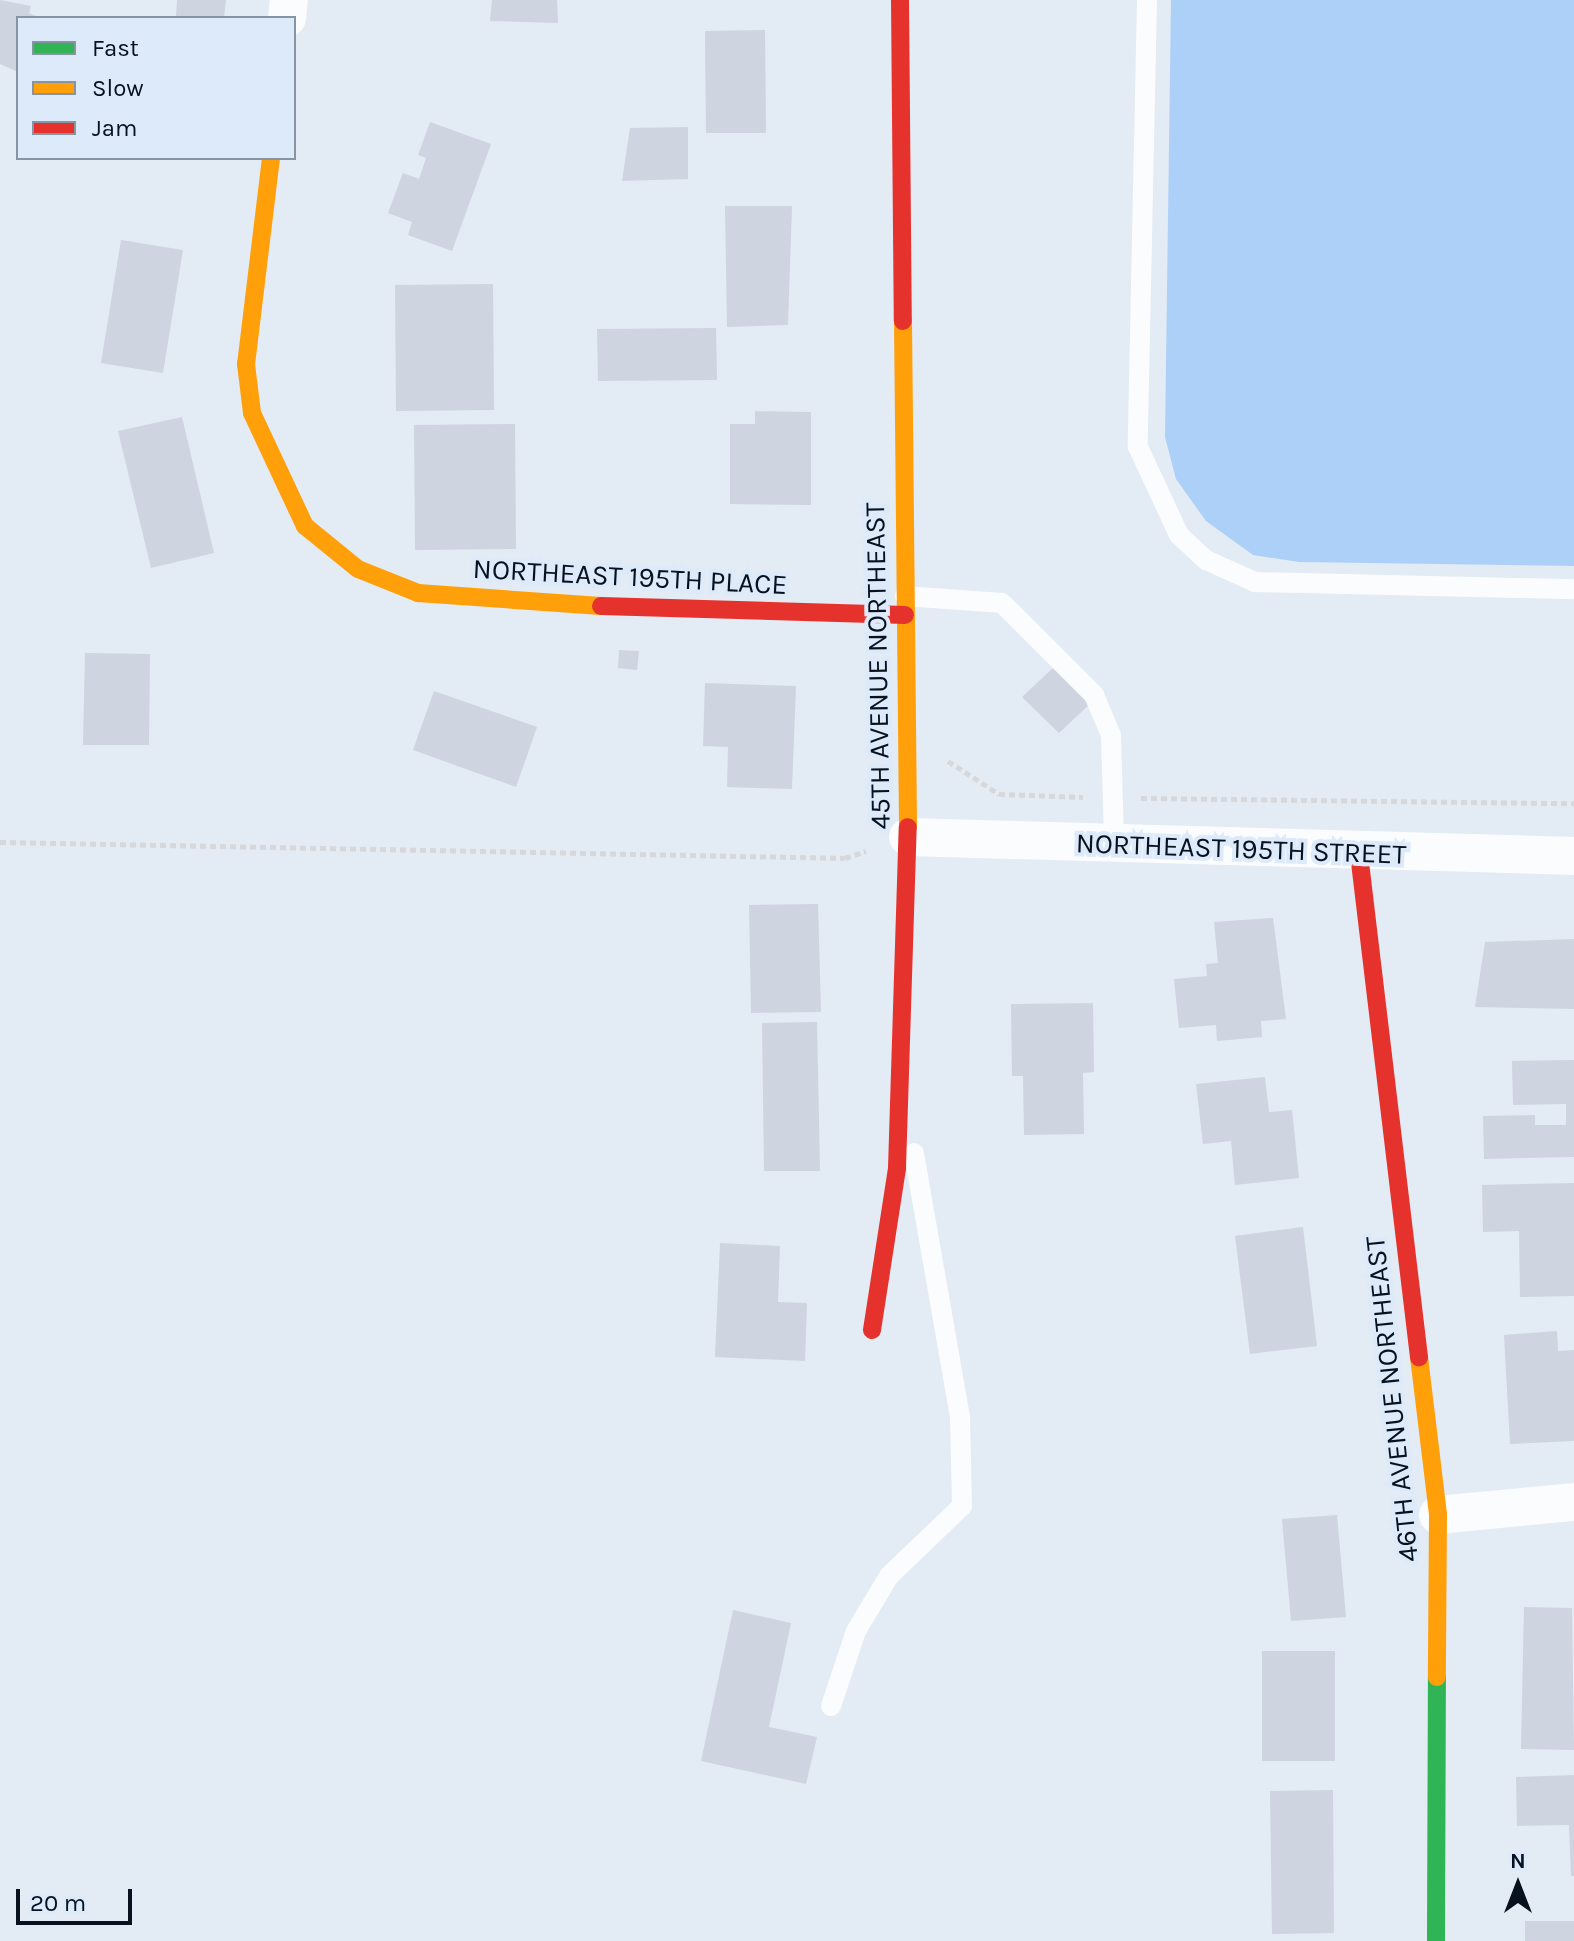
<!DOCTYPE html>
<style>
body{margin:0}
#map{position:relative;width:1574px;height:1941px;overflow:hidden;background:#e3ebf4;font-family:Karla,sans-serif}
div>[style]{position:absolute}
.water>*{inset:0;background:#add0f8}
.building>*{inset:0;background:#ced4e0}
.path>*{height:5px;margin-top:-2.5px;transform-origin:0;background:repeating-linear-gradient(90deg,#d6d8db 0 6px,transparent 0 10px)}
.lane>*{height:20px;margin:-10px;padding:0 10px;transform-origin:10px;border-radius:10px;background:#fbfcfd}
.street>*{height:38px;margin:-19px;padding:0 19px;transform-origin:19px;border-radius:19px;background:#fbfcfd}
.fast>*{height:18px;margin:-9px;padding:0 9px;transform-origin:9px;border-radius:9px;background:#30b455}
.slow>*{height:18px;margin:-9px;padding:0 9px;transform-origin:9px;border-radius:9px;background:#ff9f0a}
.jam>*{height:18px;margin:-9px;padding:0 9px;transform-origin:9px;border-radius:9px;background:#e5322d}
span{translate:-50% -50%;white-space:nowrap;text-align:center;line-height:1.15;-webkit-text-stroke:8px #ddeafa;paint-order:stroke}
.street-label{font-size:28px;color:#07121e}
.legend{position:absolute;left:16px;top:16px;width:280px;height:144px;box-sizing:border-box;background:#ddeafa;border:2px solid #8794a2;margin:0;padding:10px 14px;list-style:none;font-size:24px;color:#07121e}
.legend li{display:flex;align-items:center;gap:16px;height:40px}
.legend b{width:40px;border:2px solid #8794a2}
.north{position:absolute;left:1478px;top:1845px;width:80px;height:80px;-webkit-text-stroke:6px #ddeafa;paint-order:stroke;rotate:0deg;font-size:22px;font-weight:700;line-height:32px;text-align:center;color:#07121e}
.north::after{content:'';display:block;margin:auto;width:28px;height:36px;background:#07121e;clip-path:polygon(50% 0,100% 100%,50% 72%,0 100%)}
.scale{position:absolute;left:16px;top:1889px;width:116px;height:36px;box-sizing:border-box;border:4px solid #07121e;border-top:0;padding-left:10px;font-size:24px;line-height:28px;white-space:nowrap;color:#07121e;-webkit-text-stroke:6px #ddeafa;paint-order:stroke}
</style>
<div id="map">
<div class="water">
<i style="clip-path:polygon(1171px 0,1574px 0,1574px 566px,1299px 562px,1253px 555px,1206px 521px,1176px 479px,1165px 437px)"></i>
</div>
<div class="building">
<i style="clip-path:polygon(0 0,31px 6px,29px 13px,41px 18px,18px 18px,18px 72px,0 64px)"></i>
<i style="clip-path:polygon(177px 0,226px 0,224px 18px,176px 16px)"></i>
<i style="clip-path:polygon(492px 0,557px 0,558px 23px,490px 21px)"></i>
<i style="clip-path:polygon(765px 30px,766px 133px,706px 133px,705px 31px)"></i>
<i style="clip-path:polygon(430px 122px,491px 144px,452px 251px,408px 235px,412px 222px,388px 213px,403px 173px,419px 179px,426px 158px,418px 155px)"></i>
<i style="clip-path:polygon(688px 127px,688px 179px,622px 181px,630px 128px)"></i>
<i style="clip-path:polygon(725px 206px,792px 206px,788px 325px,727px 327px)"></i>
<i style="clip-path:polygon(121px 240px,183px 250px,163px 373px,101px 363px)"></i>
<i style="clip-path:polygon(493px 284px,494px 410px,396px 411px,395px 285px)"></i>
<i style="clip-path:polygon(716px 328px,717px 380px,598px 381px,597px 329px)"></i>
<i style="clip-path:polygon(755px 411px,811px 412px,811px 505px,730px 504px,730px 424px,755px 424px)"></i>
<i style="clip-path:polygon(182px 417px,214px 553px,151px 568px,118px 431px)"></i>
<i style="clip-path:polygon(515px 424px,516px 549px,415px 550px,414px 425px)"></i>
<i style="clip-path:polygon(619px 650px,639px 651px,637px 670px,618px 668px)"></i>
<i style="clip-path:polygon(85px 653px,150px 654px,149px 745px,83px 745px)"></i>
<i style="clip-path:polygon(1055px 666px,1092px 702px,1059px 733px,1022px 697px)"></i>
<i style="clip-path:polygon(705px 683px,796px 686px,792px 789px,727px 787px,728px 747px,703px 746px)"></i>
<i style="clip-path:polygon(434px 691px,537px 727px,516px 787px,413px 750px)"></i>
<i style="clip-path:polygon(818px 904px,821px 1012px,751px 1013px,749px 905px)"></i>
<i style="clip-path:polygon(1273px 918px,1286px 1019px,1261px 1021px,1262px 1037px,1217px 1041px,1216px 1025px,1179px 1028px,1174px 979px,1207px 976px,1206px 964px,1218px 963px,1214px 922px)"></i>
<i style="clip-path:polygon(1574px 939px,1574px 1009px,1475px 1007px,1485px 942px)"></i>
<i style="clip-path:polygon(1093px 1003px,1094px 1072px,1083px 1073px,1084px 1134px,1024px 1135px,1023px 1076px,1012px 1076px,1011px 1004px)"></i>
<i style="clip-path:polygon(817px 1022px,820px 1171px,764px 1171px,762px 1023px)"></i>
<i style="clip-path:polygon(1574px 1060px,1574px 1157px,1484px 1159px,1483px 1116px,1535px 1115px,1535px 1125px,1566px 1125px,1566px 1104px,1513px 1105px,1512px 1061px)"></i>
<i style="clip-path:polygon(1265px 1077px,1269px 1112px,1292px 1110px,1299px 1178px,1235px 1185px,1231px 1141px,1203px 1144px,1196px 1084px)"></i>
<i style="clip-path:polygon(1574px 1183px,1574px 1296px,1520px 1297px,1519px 1231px,1483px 1232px,1482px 1185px)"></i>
<i style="clip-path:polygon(1303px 1227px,1317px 1346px,1250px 1354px,1235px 1236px)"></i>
<i style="clip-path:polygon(720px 1243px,780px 1246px,778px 1302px,807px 1303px,805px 1361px,715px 1357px)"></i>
<i style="clip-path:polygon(1557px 1331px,1558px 1351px,1574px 1350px,1574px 1441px,1510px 1444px,1504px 1335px)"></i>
<i style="clip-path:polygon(1337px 1515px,1346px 1617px,1291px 1621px,1282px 1519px)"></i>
<i style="clip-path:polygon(1524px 1607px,1572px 1608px,1574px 1750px,1521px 1749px)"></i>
<i style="clip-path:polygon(733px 1610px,791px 1623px,769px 1727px,817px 1737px,806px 1784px,701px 1761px)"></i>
<i style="clip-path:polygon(1262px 1651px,1335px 1651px,1335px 1761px,1262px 1761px)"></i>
<i style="clip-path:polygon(1574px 1775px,1574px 1876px,1571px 1876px,1569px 1825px,1517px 1826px,1516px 1777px)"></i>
<i style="clip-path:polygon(1333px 1790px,1334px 1933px,1272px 1934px,1270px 1791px)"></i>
<i style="clip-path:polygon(1525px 1921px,1574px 1921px,1574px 1941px,1525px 1941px)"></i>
</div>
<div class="path">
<i style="left:948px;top:761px;width:61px;rotate:32.9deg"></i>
<i style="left:999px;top:794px;width:84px;rotate:2deg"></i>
<i style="left:1141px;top:798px;width:433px;rotate:0.7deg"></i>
<i style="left:0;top:842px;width:845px;rotate:1.08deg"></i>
<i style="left:845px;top:858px;width:22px;rotate:-18deg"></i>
</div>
<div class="lane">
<i style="left:1147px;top:0;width:447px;rotate:91.2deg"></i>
<i style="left:1138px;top:447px;width:97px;rotate:65deg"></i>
<i style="left:1179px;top:535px;width:37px;rotate:43deg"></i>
<i style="left:1206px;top:560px;width:54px;rotate:24.2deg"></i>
<i style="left:1255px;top:582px;width:319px;rotate:1.3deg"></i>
<i style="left:905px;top:596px;width:97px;rotate:4.1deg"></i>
<i style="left:1002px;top:603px;width:130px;rotate:45deg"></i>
<i style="left:1094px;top:695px;width:43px;rotate:67deg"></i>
<i style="left:1111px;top:735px;width:109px;rotate:88.4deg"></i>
<i style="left:831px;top:1706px;width:79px;rotate:-71.6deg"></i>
<i style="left:856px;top:1631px;width:64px;rotate:-59deg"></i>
<i style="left:889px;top:1576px;width:101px;rotate:-43.8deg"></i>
<i style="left:962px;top:1506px;width:89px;rotate:-91.3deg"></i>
<i style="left:960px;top:1417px;width:268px;rotate:-99.9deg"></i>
</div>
<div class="street">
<i style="left:287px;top:18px;width:18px;rotate:-84deg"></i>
<i style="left:908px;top:837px;width:666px;rotate:1.63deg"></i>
<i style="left:1438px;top:1515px;width:137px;rotate:-5.5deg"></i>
</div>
<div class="fast">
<i style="left:1436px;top:1941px;width:264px;rotate:-89.8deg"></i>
</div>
<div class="slow">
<i style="left:271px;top:158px;width:208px;rotate:96.9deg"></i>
<i style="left:246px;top:364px;width:49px;rotate:83deg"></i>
<i style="left:252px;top:413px;width:125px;rotate:64.9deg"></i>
<i style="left:305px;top:526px;width:68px;rotate:39.1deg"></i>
<i style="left:358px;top:569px;width:65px;rotate:21.8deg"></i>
<i style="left:418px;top:593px;width:183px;rotate:4.1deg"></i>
<i style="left:903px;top:321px;width:506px;rotate:89.43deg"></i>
<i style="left:1419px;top:1357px;width:159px;rotate:83.1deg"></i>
<i style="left:1438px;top:1515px;width:162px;rotate:90.4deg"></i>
</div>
<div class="jam">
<i style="left:900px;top:0;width:321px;rotate:89.5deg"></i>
<i style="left:601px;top:606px;width:304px;rotate:1.7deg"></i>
<i style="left:1359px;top:854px;width:507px;rotate:83.2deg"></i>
<i style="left:872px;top:1330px;width:164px;rotate:-81.2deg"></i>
<i style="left:897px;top:1168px;width:341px;rotate:-88.2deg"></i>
</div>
<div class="street-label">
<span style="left:630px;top:577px;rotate:3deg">NORTHEAST 195TH PLACE</span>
<span style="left:878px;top:666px;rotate:-91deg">45TH AVENUE NORTHEAST</span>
<span style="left:1241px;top:849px;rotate:2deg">NORTHEAST 195TH STREET</span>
<span style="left:1392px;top:1399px;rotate:-96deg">46TH AVENUE NORTHEAST</span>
</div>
<ul class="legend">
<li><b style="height:10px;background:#30b455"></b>Fast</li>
<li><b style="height:10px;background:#ff9f0a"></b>Slow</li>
<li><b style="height:10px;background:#e5322d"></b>Jam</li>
</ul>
<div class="north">N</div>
<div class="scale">20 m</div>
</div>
